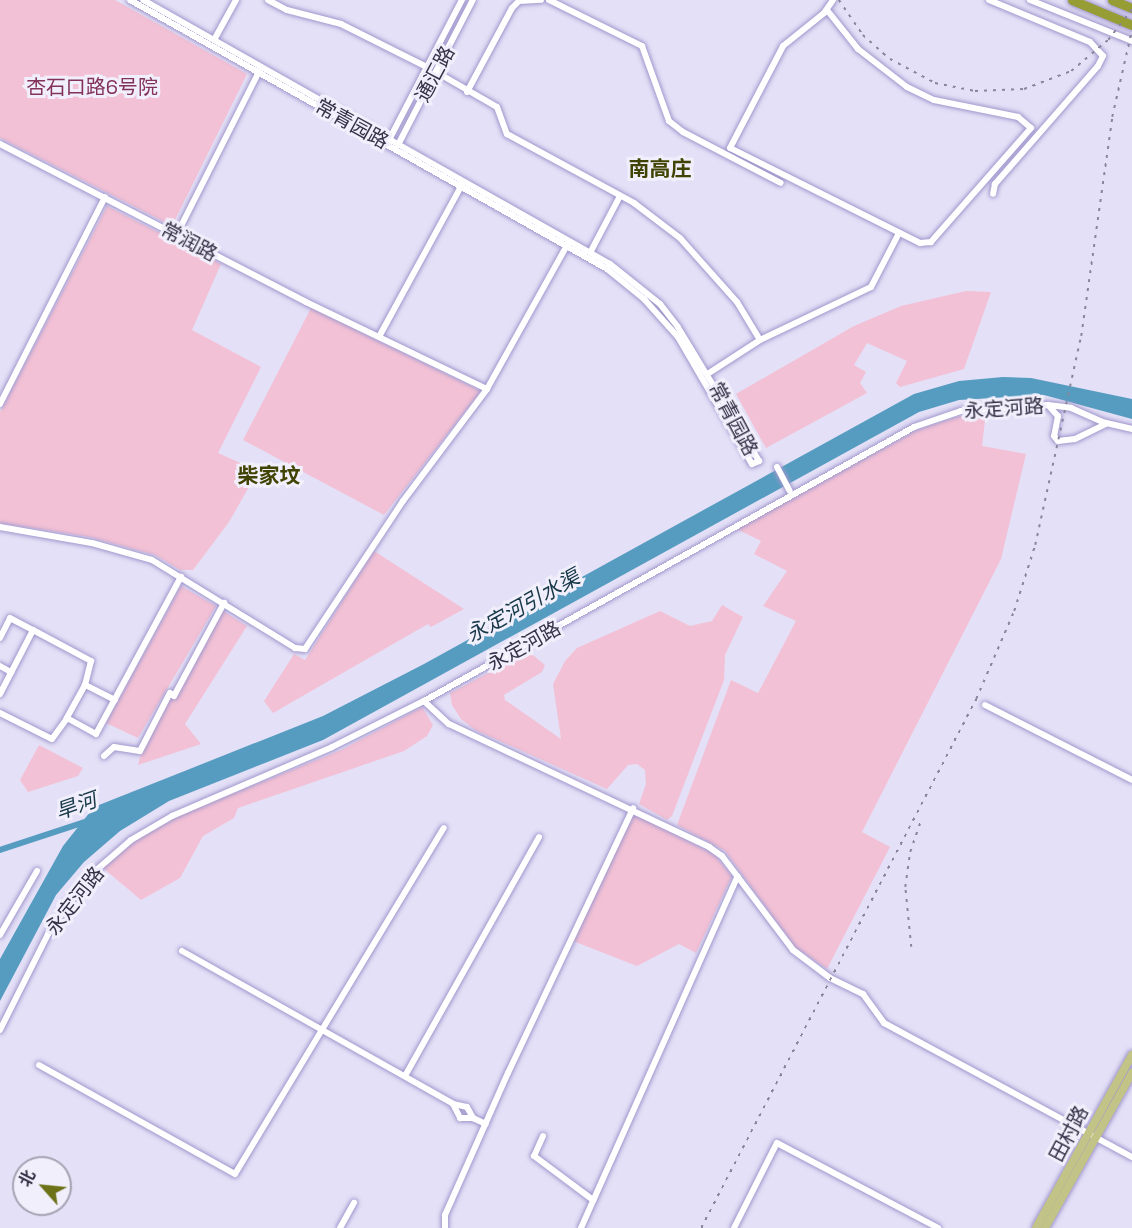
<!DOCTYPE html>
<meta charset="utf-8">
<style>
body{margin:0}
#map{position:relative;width:1132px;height:1228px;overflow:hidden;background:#e4e0f7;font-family:"Space Grotesk","Noto Sans SC",sans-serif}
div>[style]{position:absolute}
.green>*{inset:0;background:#f3c1d5}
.water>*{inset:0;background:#559cc0}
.canal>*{height:6px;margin:-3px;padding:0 3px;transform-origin:3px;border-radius:3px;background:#559cc0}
.roads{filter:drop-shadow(0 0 2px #a197cd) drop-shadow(0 0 2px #a197cd)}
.minor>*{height:6px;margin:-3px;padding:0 3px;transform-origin:3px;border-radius:3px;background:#fff}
.major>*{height:8px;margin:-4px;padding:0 4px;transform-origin:4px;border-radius:4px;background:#c1c486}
.highway>*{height:9px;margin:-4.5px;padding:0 4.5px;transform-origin:4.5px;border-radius:4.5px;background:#979d35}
.rail>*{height:1.5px;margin-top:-0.75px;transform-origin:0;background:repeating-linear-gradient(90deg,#89859c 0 3px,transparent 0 9px)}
span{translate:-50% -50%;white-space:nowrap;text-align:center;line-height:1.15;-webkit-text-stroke:6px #f1effb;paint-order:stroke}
.street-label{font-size:20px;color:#353147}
.park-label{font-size:20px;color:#83325a}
.neighbourhood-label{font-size:21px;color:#414303;font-weight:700}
.water-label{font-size:21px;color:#173848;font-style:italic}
.north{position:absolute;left:12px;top:1156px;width:60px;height:60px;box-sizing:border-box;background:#f1effb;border:2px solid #a6a3b3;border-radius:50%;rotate:297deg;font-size:16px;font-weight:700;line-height:24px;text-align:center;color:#353147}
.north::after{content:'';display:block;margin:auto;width:21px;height:27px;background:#6d7218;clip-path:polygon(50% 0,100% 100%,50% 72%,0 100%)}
</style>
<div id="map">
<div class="green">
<i style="clip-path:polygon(0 0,115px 0,247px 74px,172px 226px,0 138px)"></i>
<i style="clip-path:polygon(107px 206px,221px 264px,192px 330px,261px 367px,218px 453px,258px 471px,229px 522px,193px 570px,180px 570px,155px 555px,89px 537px,0 523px,0 412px)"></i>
<i style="clip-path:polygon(966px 291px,991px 292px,964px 369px,900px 387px,896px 383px,907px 361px,867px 343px,854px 365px,866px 372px,860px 383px,867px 393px,766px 448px,736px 394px,854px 326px,901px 306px)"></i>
<i style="clip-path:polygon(311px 308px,481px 391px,384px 515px,243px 440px)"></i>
<i style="clip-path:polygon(986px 413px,982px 446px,1026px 454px,1001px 559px,862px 832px,890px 847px,827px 969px,795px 947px,725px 851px,677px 825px,731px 680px,758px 693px,796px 621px,763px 606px,787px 571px,754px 554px,761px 541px,737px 529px,917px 430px,960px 416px)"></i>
<i style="clip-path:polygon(374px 551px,464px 609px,431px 627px,428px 624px,273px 713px,264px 701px,294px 654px,305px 660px)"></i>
<i style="clip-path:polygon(181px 586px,216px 606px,138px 738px,106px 723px)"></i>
<i style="clip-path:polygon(722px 605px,743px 617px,725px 655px,724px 680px,672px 816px,667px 820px,639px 804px,646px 784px,645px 770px,637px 764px,628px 765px,607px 789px,475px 730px,461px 719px,452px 705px,450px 693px,529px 652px,545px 665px,542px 672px,504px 695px,505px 700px,561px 739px,553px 684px,565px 661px,577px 648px,660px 611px,690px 626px,712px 621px)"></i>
<i style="clip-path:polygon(223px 611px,247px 626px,185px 724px,201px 744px,138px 765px,144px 741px,169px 696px,175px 699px)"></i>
<i style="clip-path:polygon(422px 707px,433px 725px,427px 736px,404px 751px,238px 808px,234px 818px,203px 836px,180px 878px,141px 900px,103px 868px,135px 841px,183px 814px,341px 750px)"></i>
<i style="clip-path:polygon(39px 745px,83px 768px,78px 776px,28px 792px,20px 780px)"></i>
<i style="clip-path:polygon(634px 814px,714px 854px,732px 876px,696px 953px,679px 944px,637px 966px,573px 941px)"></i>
</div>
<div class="water">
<i style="clip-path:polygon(1003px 377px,1031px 378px,1132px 399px,1132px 419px,1044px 395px,959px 400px,919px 412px,323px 740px,169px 801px,120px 831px,84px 862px,56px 895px,0 1001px,0 959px,63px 846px,94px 807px,323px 716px,424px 664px,914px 394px,959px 381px)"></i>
</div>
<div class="canal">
<i style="left:0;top:850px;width:93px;rotate:-18.2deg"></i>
</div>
<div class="roads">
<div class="minor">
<i style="left:130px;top:0;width:548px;rotate:29.42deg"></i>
<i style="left:607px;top:269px;width:48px;rotate:39deg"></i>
<i style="left:644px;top:299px;width:51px;rotate:48.2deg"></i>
<i style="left:678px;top:337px;width:147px;rotate:59.8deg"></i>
<i style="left:752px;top:464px;width:8px;rotate:-23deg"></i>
<i style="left:759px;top:461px;width:157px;rotate:-121.2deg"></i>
<i style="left:678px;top:327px;width:29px;rotate:-128deg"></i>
<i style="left:660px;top:304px;width:64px;rotate:-141.3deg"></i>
<i style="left:610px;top:264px;width:536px;rotate:-150.52deg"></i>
<i style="left:268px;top:0;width:21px;rotate:28deg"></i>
<i style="left:287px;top:10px;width:56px;rotate:14.5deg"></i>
<i style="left:341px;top:24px;width:96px;rotate:26.6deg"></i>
<i style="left:549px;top:0;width:104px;rotate:26.3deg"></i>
<i style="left:642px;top:46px;width:80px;rotate:70.2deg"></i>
<i style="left:669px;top:121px;width:18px;rotate:38deg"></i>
<i style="left:683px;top:132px;width:110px;rotate:27.5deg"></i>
<i style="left:989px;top:0;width:109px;rotate:22.6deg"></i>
<i style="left:1090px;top:42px;width:19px;rotate:47deg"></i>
<i style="left:1103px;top:56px;width:11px;rotate:117deg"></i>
<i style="left:1098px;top:66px;width:157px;rotate:131.1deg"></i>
<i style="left:995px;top:184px;width:10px;rotate:101deg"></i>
<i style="left:1030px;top:0;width:110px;rotate:21.9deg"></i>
<i style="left:827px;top:10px;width:50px;rotate:51.5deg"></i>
<i style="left:858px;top:49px;width:62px;rotate:37.8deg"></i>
<i style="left:907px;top:87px;width:30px;rotate:26deg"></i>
<i style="left:934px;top:100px;width:86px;rotate:11.4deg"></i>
<i style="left:1018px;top:117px;width:17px;rotate:40deg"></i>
<i style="left:1031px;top:128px;width:152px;rotate:131.3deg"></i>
<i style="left:931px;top:242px;width:11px;rotate:175deg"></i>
<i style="left:920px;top:243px;width:212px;rotate:-153.4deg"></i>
<i style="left:730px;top:148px;width:115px;rotate:-62.5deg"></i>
<i style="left:783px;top:46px;width:53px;rotate:-38.8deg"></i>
<i style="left:824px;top:13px;width:16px;rotate:-55deg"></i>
<i style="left:214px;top:40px;width:46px;rotate:-61.2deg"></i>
<i style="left:436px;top:72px;width:70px;rotate:29.8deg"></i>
<i style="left:497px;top:107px;width:29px;rotate:70deg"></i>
<i style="left:507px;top:134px;width:145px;rotate:28.5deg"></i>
<i style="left:634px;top:203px;width:58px;rotate:37.3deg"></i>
<i style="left:680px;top:238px;width:86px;rotate:48.3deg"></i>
<i style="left:737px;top:302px;width:44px;rotate:58.8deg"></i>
<i style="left:467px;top:92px;width:95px;rotate:-61.8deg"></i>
<i style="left:512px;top:8px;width:10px;rotate:-45deg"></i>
<i style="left:519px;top:1px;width:22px;rotate:-3deg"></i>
<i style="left:389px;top:140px;width:158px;rotate:-62.5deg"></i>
<i style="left:0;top:144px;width:344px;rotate:27.3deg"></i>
<i style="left:306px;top:302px;width:201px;rotate:25.7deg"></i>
<i style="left:398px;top:145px;width:163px;rotate:-62.7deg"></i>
<i style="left:176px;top:236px;width:184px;rotate:-63.2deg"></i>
<i style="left:591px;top:251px;width:60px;rotate:-62.2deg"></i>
<i style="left:380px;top:335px;width:173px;rotate:-61.4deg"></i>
<i style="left:709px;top:373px;width:61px;rotate:-32.9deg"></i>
<i style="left:760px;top:340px;width:123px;rotate:-25.5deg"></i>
<i style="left:871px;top:287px;width:61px;rotate:-62.6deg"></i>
<i style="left:0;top:404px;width:232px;rotate:-63.1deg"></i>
<i style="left:1048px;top:405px;width:15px;rotate:48deg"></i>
<i style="left:1058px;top:416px;width:20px;rotate:101deg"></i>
<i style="left:1054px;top:436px;width:6px;rotate:51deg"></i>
<i style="left:1058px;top:441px;width:17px;rotate:-7deg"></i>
<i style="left:1075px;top:439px;width:34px;rotate:-26deg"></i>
<i style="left:777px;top:467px;width:27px;rotate:62deg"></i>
<i style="left:0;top:527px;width:93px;rotate:9.9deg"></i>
<i style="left:92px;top:543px;width:62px;rotate:15.8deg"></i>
<i style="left:152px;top:560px;width:168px;rotate:31.6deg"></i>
<i style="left:295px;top:648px;width:10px;rotate:6deg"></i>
<i style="left:305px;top:649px;width:178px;rotate:-56.5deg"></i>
<i style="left:403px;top:501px;width:140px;rotate:-53.1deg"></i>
<i style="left:487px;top:389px;width:165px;rotate:-60.9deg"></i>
<i style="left:0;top:638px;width:22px;rotate:-63deg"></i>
<i style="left:10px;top:618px;width:26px;rotate:28deg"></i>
<i style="left:0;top:666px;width:13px;rotate:29deg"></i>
<i style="left:0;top:694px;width:72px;rotate:-62.7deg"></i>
<i style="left:33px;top:630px;width:66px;rotate:28.1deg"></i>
<i style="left:91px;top:661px;width:25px;rotate:104deg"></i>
<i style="left:115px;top:700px;width:34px;rotate:-153deg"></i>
<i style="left:85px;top:685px;width:38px;rotate:119deg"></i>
<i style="left:67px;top:718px;width:33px;rotate:29deg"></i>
<i style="left:96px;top:734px;width:179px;rotate:-61.6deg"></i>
<i style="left:424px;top:701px;width:34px;rotate:43deg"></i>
<i style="left:449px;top:724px;width:288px;rotate:25.3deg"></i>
<i style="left:709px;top:847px;width:16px;rotate:35deg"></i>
<i style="left:722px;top:856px;width:118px;rotate:52.9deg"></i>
<i style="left:793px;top:950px;width:46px;rotate:37.1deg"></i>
<i style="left:830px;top:978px;width:37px;rotate:26deg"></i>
<i style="left:863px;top:994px;width:36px;rotate:54deg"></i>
<i style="left:884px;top:1023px;width:282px;rotate:28.4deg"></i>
<i style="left:985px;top:705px;width:165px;rotate:27deg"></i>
<i style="left:0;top:713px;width:58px;rotate:26.6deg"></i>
<i style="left:52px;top:739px;width:26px;rotate:-54deg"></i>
<i style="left:104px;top:756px;width:13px;rotate:-42deg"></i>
<i style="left:114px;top:747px;width:26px;rotate:9deg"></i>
<i style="left:140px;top:751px;width:65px;rotate:-62.7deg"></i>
<i style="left:170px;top:693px;width:5px;rotate:37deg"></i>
<i style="left:174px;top:696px;width:106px;rotate:-61.7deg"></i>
<i style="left:0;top:935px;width:74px;rotate:-60deg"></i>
<i style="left:182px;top:951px;width:311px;rotate:29.4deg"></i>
<i style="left:453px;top:1104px;width:14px;rotate:12deg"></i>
<i style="left:467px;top:1107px;width:13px;rotate:61deg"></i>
<i style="left:473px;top:1118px;width:14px;rotate:25deg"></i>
<i style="left:0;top:1030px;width:107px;rotate:-63.4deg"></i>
<i style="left:48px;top:934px;width:37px;rotate:-56deg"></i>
<i style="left:69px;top:903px;width:38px;rotate:-51deg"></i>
<i style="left:93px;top:873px;width:50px;rotate:-41deg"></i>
<i style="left:131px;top:840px;width:48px;rotate:-30.3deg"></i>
<i style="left:172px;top:816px;width:174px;rotate:-23.3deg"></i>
<i style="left:332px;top:747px;width:103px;rotate:-26.6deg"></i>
<i style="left:424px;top:701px;width:561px;rotate:-29.21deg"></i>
<i style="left:914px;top:427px;width:50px;rotate:-18.8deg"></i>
<i style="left:961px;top:411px;width:87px;rotate:-3.9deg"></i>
<i style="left:1048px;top:405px;width:23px;rotate:7deg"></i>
<i style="left:1071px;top:408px;width:34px;rotate:24deg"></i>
<i style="left:1102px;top:422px;width:31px;rotate:13deg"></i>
<i style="left:39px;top:1065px;width:224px;rotate:29.1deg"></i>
<i style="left:235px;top:1174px;width:404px;rotate:-58.9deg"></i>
<i style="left:405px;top:1076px;width:274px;rotate:-60.7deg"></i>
<i style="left:453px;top:1104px;width:16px;rotate:63deg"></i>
<i style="left:460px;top:1118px;width:13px"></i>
<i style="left:543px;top:1136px;width:22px;rotate:114deg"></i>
<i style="left:534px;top:1156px;width:74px;rotate:36.7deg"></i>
<i style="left:340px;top:1228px;width:29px;rotate:-61deg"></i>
<i style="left:445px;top:1228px;width:13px;rotate:-90deg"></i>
<i style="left:445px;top:1215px;width:155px;rotate:-66.1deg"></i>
<i style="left:508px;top:1073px;width:293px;rotate:-64.7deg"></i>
<i style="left:581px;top:1228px;width:385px;rotate:-66deg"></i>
<i style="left:734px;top:1228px;width:95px;rotate:-63.2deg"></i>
<i style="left:777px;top:1143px;width:182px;rotate:27.8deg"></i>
</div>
<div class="major">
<i style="left:1036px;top:1228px;width:198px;rotate:-61deg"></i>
<i style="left:1045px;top:1228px;width:178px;rotate:-60.7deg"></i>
</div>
<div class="highway">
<i style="left:1072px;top:0;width:65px;rotate:22.6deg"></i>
<i style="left:1112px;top:0;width:22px;rotate:22deg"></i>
</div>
</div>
<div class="rail">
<i style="left:839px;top:0;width:42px;rotate:55.6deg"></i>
<i style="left:863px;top:35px;width:36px;rotate:42deg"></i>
<i style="left:890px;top:59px;width:51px;rotate:28.1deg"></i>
<i style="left:935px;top:83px;width:41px;rotate:11.3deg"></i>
<i style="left:975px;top:91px;width:49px;rotate:-2.3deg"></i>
<i style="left:1024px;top:89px;width:50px;rotate:-21deg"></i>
<i style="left:1071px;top:71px;width:48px;rotate:-40deg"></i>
<i style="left:1108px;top:40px;width:39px;rotate:-52deg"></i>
<i style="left:911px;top:947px;width:60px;rotate:-95.7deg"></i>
<i style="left:905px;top:887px;width:35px;rotate:-82deg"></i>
<i style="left:910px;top:852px;width:34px;rotate:-71deg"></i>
<i style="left:701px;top:1228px;width:596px;rotate:-62.53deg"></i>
<i style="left:976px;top:699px;width:96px;rotate:-66.6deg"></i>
<i style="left:1014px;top:611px;width:69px;rotate:-72.3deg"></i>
<i style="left:1035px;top:545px;width:214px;rotate:-77.6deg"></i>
<i style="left:1081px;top:336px;width:221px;rotate:-81.9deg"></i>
<i style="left:1112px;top:117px;width:90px;rotate:-77.2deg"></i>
</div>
<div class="street-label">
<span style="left:435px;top:74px;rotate:-62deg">通汇路</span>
<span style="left:352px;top:124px;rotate:29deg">常青园路</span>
<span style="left:189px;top:242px;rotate:28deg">常润路</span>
<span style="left:1004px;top:409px;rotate:-4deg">永定河路</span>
<span style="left:733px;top:419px;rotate:62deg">常青园路</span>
<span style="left:524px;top:646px;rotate:-29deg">永定河路</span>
<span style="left:75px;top:901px;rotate:-52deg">永定河路</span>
<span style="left:1069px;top:1134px;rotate:-62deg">田村路</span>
</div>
<div class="park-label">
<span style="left:92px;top:87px">杏石口路6号院</span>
</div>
<div class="neighbourhood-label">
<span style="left:660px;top:169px">南高庄</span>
<span style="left:269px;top:476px">柴家坟</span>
</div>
<div class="water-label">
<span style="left:523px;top:606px;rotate:-29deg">永定河引水渠</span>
<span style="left:76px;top:806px;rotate:-19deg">旱河</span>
</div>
<div class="north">北</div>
</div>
